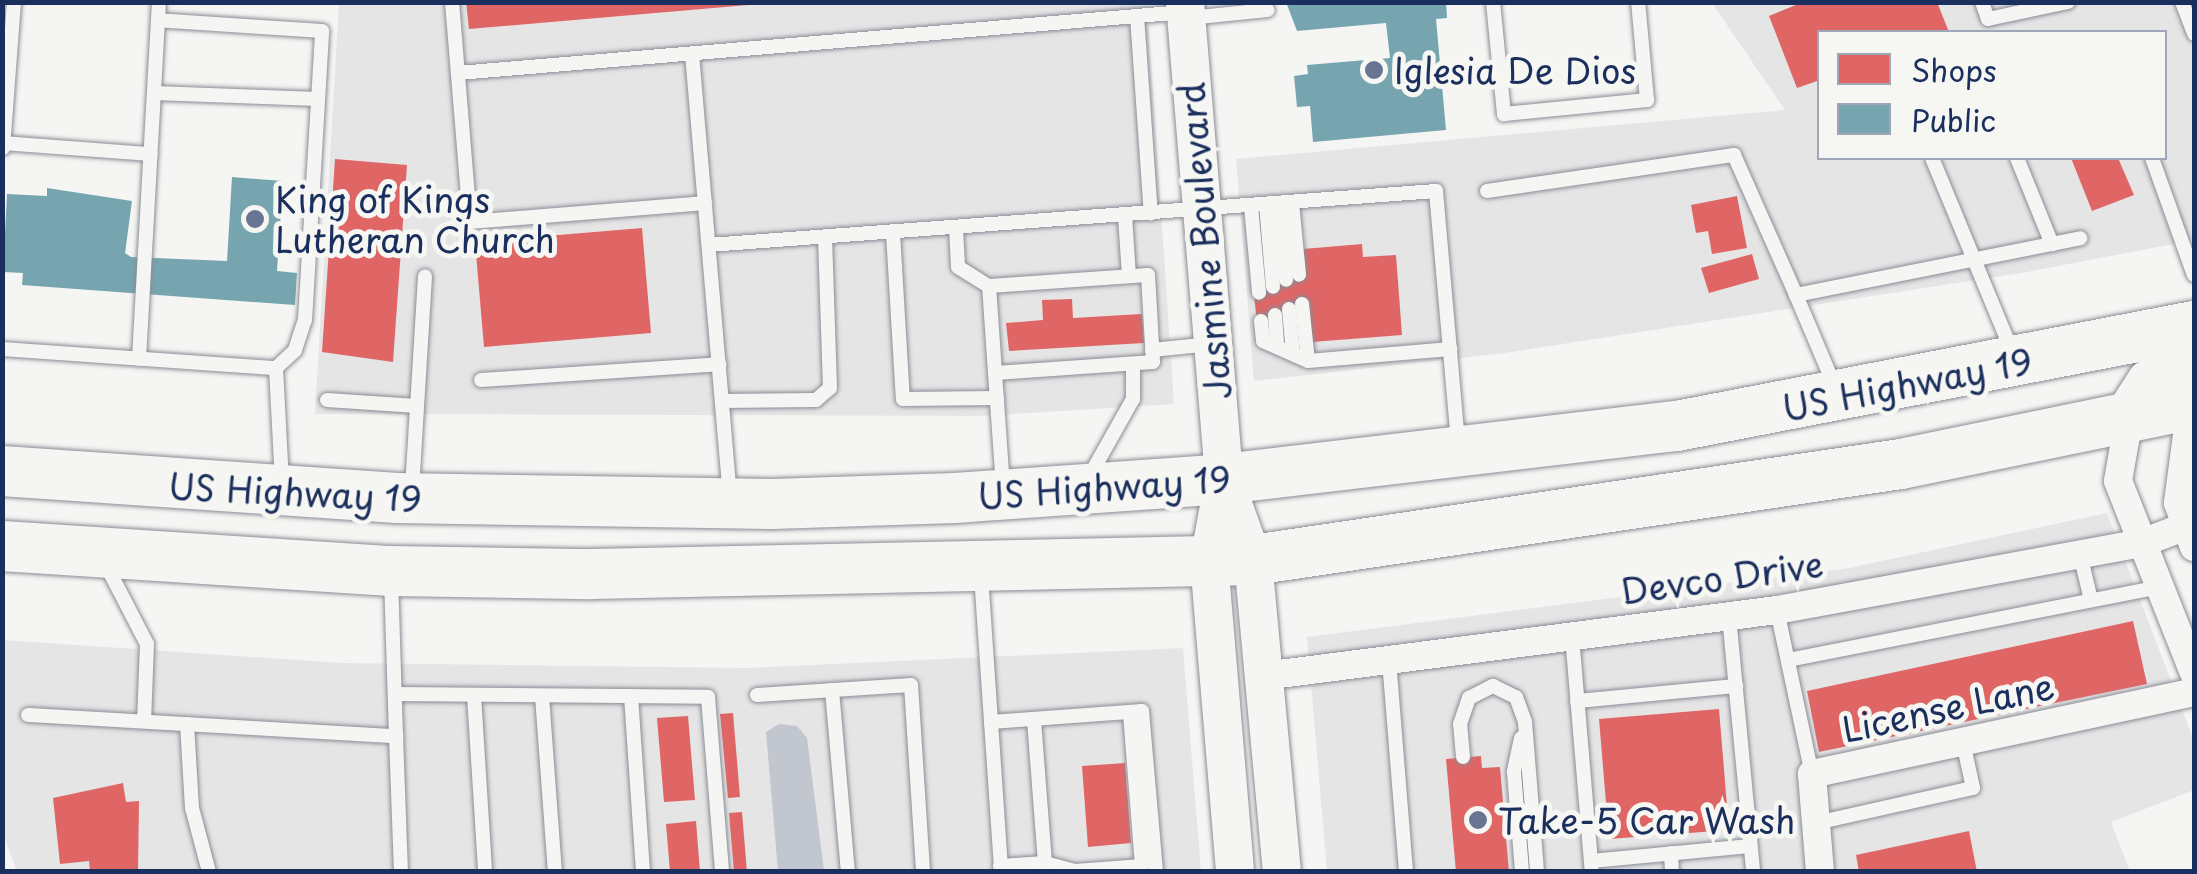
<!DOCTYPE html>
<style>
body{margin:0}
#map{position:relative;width:2197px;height:874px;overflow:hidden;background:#f5f5f3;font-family:"Playpen Sans",sans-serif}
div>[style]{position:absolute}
.built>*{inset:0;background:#e5e5e6}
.water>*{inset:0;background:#c1c6cf}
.shops>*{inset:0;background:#e06666}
.public>*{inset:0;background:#76a5af}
.roads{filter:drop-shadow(0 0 2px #898d95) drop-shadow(0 0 2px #898d95)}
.lane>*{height:14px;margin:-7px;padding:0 7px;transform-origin:7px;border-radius:7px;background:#f5f5f3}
.street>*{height:28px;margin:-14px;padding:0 14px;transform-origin:14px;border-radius:14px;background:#f5f5f3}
.secondary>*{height:38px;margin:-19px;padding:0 19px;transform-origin:19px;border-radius:19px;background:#f5f5f3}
.highway>*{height:50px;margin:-25px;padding:0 25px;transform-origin:25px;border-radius:25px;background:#f5f5f3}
.dots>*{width:28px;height:28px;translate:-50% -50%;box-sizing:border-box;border:5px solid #f6f6f2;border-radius:50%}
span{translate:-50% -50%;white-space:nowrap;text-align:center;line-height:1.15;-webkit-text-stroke:10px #f6f6f2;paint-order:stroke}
.poi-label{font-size:35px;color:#1b2f5e}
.left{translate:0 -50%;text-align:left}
.street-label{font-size:35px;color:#1b2f5e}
.frame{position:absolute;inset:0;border:5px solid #1b2f5e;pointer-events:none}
.legend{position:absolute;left:1817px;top:30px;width:350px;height:130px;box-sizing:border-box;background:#f6f6f2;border:2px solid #9ea6b7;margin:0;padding:12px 18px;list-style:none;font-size:30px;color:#1b2f5e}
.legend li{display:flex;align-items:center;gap:20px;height:50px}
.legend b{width:50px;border:2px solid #9ea6b7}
</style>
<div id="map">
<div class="built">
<i style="clip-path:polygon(339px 3px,1147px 3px,1174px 404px,979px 416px,315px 414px)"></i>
<i style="clip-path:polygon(evenodd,1712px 3px,2194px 3px,2194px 240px,2027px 272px,1505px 353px,1254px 381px,1236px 159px,1785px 110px,1712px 3px,1820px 32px,2164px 32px,2164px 158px,1820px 158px,1820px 32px)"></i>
<i style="clip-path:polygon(2107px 513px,2194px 741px,2194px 790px,2111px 822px,2130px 871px,1327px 871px,1307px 637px,1849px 568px)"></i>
<i style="clip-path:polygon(3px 640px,342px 663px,746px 668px,1183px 648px,1201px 871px,17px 872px,3px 833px)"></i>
</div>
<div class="water">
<i style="clip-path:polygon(779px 724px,797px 726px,807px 738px,824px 871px,778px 871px,766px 732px)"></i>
</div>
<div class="shops">
<i style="clip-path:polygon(466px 2px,747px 2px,748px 5px,469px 29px)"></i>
<i style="clip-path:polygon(1803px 2px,1937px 2px,1949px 32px,1820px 32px,1820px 80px,1797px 88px,1769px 16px)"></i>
<i style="clip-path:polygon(2071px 158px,2118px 158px,2134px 195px,2092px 211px)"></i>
<i style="clip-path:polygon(335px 159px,407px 165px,393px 362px,322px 352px)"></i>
<i style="clip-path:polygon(1737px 196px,1747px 248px,1712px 254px,1708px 231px,1696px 233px,1691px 205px)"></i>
<i style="clip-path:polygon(642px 228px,651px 333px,484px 347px,475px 242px)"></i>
<i style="clip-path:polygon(1362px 244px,1363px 257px,1396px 255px,1402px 335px,1312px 342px,1308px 301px,1257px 323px,1254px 295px,1305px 272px,1303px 249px)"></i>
<i style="clip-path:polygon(1752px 254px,1759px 279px,1709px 293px,1701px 268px)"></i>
<i style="clip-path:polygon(1072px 299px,1073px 318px,1142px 314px,1144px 343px,1009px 351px,1006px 323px,1043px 320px,1042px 300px)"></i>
<i style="clip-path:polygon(2133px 621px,2147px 684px,1819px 752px,1807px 691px)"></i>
<i style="clip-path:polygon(1719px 709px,1729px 830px,1609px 839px,1599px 719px)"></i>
<i style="clip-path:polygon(733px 713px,740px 797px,728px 798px,720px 714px)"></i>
<i style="clip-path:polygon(688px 716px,695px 800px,664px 802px,657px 718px)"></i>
<i style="clip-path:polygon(1481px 756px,1482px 768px,1500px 767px,1509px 872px,1456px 872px,1446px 759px)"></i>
<i style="clip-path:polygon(1125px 763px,1131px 843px,1088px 847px,1082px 766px)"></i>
<i style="clip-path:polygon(123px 783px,126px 802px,139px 801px,138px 872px,90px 872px,89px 861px,60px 864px,53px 798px)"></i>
<i style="clip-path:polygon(742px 812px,747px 872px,734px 872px,729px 813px)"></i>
<i style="clip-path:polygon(696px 821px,700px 872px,670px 872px,666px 824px)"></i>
<i style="clip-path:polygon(1969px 831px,1977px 872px,1859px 872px,1856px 855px)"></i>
</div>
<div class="public">
<i style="clip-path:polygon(1286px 2px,1446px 2px,1447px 18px,1436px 19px,1446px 130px,1313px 142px,1310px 106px,1297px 107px,1294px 76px,1308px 74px,1307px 65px,1390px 58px,1386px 23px,1297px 31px)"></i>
<i style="clip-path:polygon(232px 177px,283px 181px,277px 271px,297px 273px,295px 305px,22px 285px,23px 273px,3px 272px,7px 194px,47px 196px,47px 188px,132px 201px,125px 253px,131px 257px,227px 261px)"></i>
</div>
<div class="roads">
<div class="lane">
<i style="left:452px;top:2px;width:221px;rotate:85.3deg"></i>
<i style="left:470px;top:222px;width:236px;rotate:-4.6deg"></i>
<i style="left:1493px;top:2px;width:113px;rotate:84.4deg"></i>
<i style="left:1504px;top:114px;width:144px;rotate:-5.6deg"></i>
<i style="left:1647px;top:100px;width:98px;rotate:-95.2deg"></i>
<i style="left:1982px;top:2px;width:18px;rotate:71deg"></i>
<i style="left:1988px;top:19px;width:82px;rotate:-12deg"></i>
<i style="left:2182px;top:2px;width:34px;rotate:69deg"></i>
<i style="left:1137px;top:16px;width:198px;rotate:86deg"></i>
<i style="left:1189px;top:18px;width:79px;rotate:-5.8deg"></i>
<i style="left:692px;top:54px;width:444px;rotate:85.1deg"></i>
<i style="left:458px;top:73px;width:729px;rotate:-4.8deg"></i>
<i style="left:154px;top:93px;width:164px;rotate:2.1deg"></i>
<i style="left:3px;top:143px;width:148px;rotate:4.3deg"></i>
<i style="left:3px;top:148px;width:146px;rotate:-85.7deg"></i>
<i style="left:1932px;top:158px;width:212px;rotate:67.5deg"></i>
<i style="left:2017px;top:158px;width:93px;rotate:67.9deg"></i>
<i style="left:2152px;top:158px;width:124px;rotate:70.3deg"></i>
<i style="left:1487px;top:191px;width:250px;rotate:-8.3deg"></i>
<i style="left:1734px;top:155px;width:153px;rotate:66.1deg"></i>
<i style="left:1796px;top:295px;width:290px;rotate:-11.3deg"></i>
<i style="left:1292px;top:203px;width:72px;rotate:84.4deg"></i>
<i style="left:1279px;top:204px;width:76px;rotate:84.7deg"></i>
<i style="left:1266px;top:205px;width:82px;rotate:85.1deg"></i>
<i style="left:1251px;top:206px;width:87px;rotate:84.7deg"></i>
<i style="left:1125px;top:216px;width:60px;rotate:86.2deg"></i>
<i style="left:956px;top:228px;width:39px;rotate:87deg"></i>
<i style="left:958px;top:267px;width:36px;rotate:32deg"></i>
<i style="left:893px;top:233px;width:166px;rotate:86.6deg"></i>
<i style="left:903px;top:399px;width:94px;rotate:-0.6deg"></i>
<i style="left:709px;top:245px;width:729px;rotate:-4.25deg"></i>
<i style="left:1436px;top:191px;width:254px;rotate:85deg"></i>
<i style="left:1148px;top:275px;width:87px;rotate:86.7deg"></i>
<i style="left:1153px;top:362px;width:158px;rotate:176deg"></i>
<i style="left:995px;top:373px;width:87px;rotate:-93.9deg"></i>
<i style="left:989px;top:286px;width:159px;rotate:-4deg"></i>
<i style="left:1796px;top:295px;width:100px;rotate:67deg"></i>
<i style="left:1302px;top:304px;width:57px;rotate:84deg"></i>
<i style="left:1289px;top:309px;width:45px;rotate:84.9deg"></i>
<i style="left:1275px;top:315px;width:32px;rotate:86deg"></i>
<i style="left:1261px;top:321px;width:20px;rotate:84deg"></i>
<i style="left:1263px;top:341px;width:49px;rotate:24deg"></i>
<i style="left:1308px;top:361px;width:143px;rotate:-4.8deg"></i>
<i style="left:2px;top:349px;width:275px;rotate:4deg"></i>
<i style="left:276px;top:368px;width:26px;rotate:-43deg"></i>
<i style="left:295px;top:350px;width:32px;rotate:-72deg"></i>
<i style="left:305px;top:320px;width:289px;rotate:-86.6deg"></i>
<i style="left:322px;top:31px;width:164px;rotate:-176.2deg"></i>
<i style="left:1152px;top:350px;width:59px;rotate:-5.8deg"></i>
<i style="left:139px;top:359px;width:358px;rotate:-86.8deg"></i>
<i style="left:276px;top:368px;width:114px;rotate:87deg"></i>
<i style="left:995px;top:373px;width:114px;rotate:86deg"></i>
<i style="left:481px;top:380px;width:239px;rotate:-3.8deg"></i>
<i style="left:327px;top:400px;width:90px;rotate:3.8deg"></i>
<i style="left:722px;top:401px;width:94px;rotate:-0.6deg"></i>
<i style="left:816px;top:400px;width:18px;rotate:-41deg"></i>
<i style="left:830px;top:388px;width:151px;rotate:-91.9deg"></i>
<i style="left:1089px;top:477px;width:90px;rotate:-60.6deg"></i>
<i style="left:1133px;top:399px;width:35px;rotate:-90deg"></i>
<i style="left:412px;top:489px;width:213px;rotate:-86.5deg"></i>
<i style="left:2080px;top:554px;width:47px;rotate:76.6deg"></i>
<i style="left:105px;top:563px;width:91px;rotate:62.6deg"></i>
<i style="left:147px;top:644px;width:77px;rotate:92.2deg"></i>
<i style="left:981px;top:575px;width:298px;rotate:86.1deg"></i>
<i style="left:391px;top:577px;width:159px;rotate:88.2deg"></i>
<i style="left:1777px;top:610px;width:168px;rotate:78deg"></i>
<i style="left:1729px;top:616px;width:257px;rotate:84.6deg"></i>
<i style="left:1572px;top:636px;width:237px;rotate:85.2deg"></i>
<i style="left:1389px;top:660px;width:213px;rotate:85.4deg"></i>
<i style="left:1788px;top:660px;width:379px;rotate:-11.1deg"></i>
<i style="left:832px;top:690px;width:183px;rotate:85deg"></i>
<i style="left:395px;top:694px;width:313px;rotate:0.5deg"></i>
<i style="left:708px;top:697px;width:176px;rotate:85.4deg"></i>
<i style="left:474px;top:695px;width:177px;rotate:86.4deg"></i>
<i style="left:757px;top:695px;width:154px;rotate:-3.7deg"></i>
<i style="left:911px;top:685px;width:187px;rotate:86.3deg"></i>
<i style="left:542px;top:696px;width:176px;rotate:85.8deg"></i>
<i style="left:631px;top:696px;width:176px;rotate:86.1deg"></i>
<i style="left:1577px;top:701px;width:160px;rotate:-5.4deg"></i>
<i style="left:28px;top:715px;width:369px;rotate:3.3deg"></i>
<i style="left:396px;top:736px;width:136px;rotate:87.9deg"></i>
<i style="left:991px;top:722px;width:151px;rotate:-4.2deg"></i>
<i style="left:1142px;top:711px;width:162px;rotate:85deg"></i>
<i style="left:187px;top:724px;width:84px;rotate:86.6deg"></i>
<i style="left:192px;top:808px;width:66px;rotate:75.1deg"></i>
<i style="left:1521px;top:738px;width:35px;rotate:102deg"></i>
<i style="left:1514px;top:772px;width:100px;rotate:85.4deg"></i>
<i style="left:1463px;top:757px;width:33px;rotate:-95deg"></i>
<i style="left:1460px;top:724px;width:28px;rotate:-71deg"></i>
<i style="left:1469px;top:698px;width:27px;rotate:-27deg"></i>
<i style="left:1493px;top:686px;width:25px;rotate:26deg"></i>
<i style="left:1516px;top:697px;width:27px;rotate:70deg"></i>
<i style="left:1525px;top:722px;width:150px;rotate:85.4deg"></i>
<i style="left:1816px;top:823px;width:161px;rotate:-12.6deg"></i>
<i style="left:1973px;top:788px;width:47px;rotate:-102.3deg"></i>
<i style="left:1671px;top:853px;width:19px;rotate:87deg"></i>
<i style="left:1591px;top:861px;width:160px;rotate:-5.4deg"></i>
<i style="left:1045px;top:863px;width:31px;rotate:15deg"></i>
<i style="left:1075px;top:871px;width:67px;rotate:-4.3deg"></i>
<i style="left:1142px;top:866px;width:154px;rotate:-94.5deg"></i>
<i style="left:1000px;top:866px;width:45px;rotate:-3.8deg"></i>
<i style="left:1045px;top:863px;width:144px;rotate:-94.4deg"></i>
</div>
<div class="street">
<i style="left:2191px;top:405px;width:99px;rotate:97.6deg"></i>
<i style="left:2178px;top:503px;width:47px;rotate:70deg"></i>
<i style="left:2129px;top:418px;width:64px;rotate:99.9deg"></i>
<i style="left:2118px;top:481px;width:206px;rotate:68.4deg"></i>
<i style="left:1264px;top:676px;width:517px;rotate:-7.33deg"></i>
<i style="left:1777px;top:610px;width:371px;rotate:-10.4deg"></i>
<i style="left:2142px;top:543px;width:47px;rotate:-21.1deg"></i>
<i style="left:1820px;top:872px;width:98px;rotate:-94.7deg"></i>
<i style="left:1812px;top:774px;width:391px;rotate:-12.1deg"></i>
</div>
<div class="secondary">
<i style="left:1185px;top:2px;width:479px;rotate:85.3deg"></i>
<i style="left:1224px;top:479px;width:83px;rotate:100.4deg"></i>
<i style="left:1209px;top:561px;width:312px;rotate:85.2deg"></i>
<i style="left:1225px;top:482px;width:83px;rotate:70.3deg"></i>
<i style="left:1253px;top:560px;width:313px;rotate:84.7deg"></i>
</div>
<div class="highway">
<i style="left:2129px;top:418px;width:40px;rotate:-57.1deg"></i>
<i style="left:2151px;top:384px;width:46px;rotate:-21.6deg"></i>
<i style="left:2px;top:471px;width:396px;rotate:3.9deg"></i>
<i style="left:397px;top:498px;width:375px;rotate:0.9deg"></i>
<i style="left:772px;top:504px;width:183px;rotate:-1.9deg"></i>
<i style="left:955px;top:498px;width:270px;rotate:-4deg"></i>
<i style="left:1224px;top:479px;width:456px;rotate:-6.7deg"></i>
<i style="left:1677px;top:426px;width:527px;rotate:-10.95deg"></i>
<i style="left:2px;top:546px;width:390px;rotate:3.7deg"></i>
<i style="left:391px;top:571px;width:201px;rotate:0.9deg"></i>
<i style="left:592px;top:574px;width:661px;rotate:-1.21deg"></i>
<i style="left:1253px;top:560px;width:655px;rotate:-8.43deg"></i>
<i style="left:1901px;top:464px;width:299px;rotate:-11.6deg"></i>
</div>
</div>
<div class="dots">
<i style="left:1374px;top:70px;background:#677492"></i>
<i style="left:255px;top:219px;background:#677492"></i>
<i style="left:1478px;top:820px;background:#677492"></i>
</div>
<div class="poi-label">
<span class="left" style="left:1394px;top:70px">Iglesia De Dios</span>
<span class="left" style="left:275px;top:219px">King of Kings<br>Lutheran Church</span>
<span class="left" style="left:1498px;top:820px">Take-5 Car Wash</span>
</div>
<div class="street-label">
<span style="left:1204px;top:241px;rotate:-95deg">Jasmine Boulevard</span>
<span style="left:1907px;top:384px;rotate:-11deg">US Highway 19</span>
<span style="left:1104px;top:487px;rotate:-4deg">US Highway 19</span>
<span style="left:295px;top:492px;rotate:3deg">US Highway 19</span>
<span style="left:1722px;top:577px;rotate:-8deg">Devco Drive</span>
<span style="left:1948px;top:707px;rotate:-12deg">License Lane</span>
</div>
<div class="frame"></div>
<ul class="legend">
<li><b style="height:28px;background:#e06666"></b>Shops</li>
<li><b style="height:28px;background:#76a5af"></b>Public</li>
</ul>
</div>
